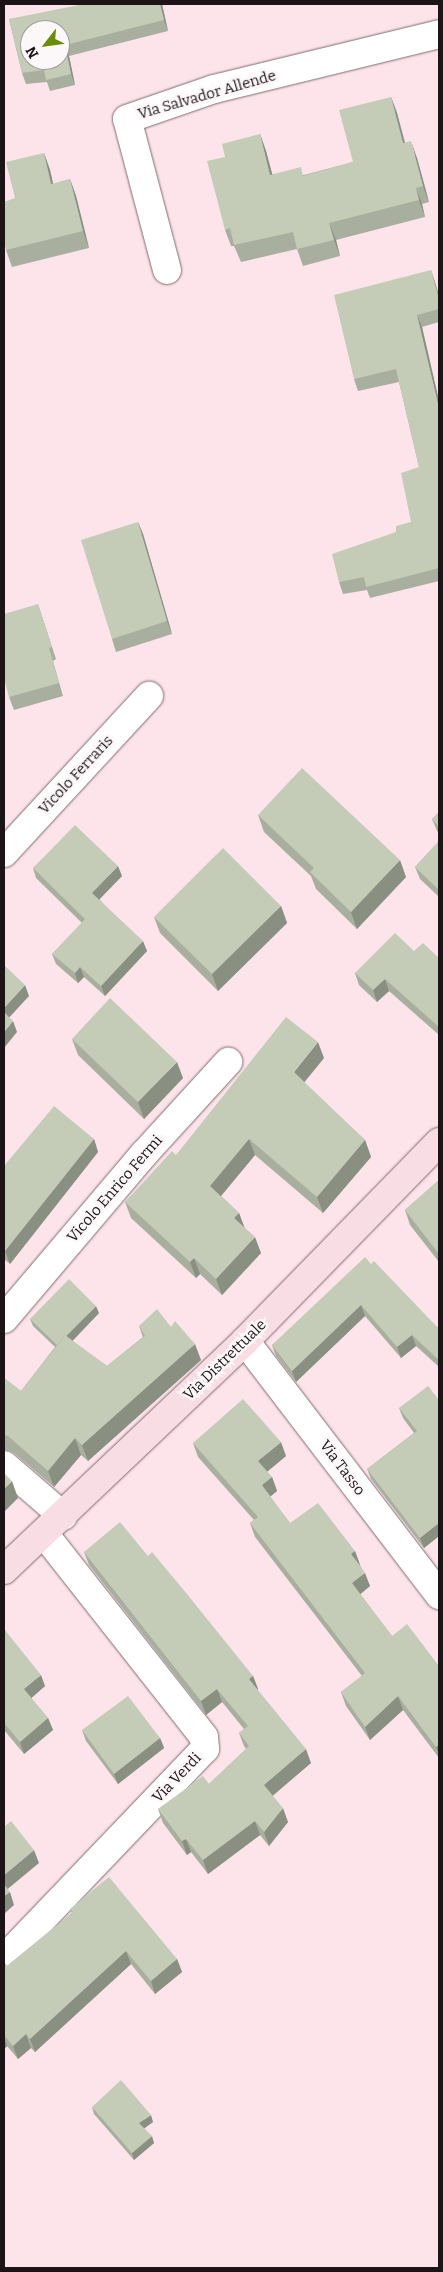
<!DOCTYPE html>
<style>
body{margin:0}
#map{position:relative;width:443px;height:2272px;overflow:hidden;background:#fce4ea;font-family:Bitter,serif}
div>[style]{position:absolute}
.roads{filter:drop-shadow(0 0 1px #806b71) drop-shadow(0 0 1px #806b71)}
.minor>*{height:28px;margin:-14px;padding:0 14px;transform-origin:14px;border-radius:14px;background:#fff}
.major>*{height:28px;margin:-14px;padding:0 14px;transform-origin:14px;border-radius:14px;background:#f9dde5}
.wall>*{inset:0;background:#a9af9e}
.shaded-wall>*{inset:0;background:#898f81}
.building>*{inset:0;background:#c4ccb8}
span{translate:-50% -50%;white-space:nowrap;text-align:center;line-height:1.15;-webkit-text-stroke:5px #fcf7f8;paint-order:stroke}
.street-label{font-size:15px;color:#1c1416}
.frame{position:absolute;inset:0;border:5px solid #1c1416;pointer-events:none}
.north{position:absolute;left:20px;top:20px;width:50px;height:50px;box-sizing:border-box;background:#fcf7f8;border:1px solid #a29c9e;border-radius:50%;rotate:240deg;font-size:14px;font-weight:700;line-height:20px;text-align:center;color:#1c1416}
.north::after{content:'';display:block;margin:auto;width:18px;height:22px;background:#6c8b0d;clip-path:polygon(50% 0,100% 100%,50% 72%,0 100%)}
</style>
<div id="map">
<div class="roads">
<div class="minor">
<i style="left:167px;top:270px;width:156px;rotate:-104.8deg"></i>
<i style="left:127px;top:119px;width:92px;rotate:-19deg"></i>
<i style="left:214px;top:89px;width:232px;rotate:-13.7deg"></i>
<i style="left:4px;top:853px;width:214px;rotate:-47.3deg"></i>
<i style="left:4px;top:1319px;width:216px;rotate:-49.7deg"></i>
<i style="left:144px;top:1154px;width:125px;rotate:-47.6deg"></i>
<i style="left:245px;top:1341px;width:320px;rotate:52.6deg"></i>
<i style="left:4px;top:1465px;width:78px;rotate:40.8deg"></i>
<i style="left:4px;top:1959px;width:291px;rotate:-46.3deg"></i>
<i style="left:205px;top:1749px;width:12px;rotate:-95deg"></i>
<i style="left:204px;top:1737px;width:258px;rotate:-128.2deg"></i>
</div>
<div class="major">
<i style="left:4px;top:1570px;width:332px;rotate:-43.5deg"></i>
<i style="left:245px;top:1341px;width:278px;rotate:-45.7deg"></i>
</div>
</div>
<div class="wall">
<i style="clip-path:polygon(162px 4px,168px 31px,69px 56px,75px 85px,50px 91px,47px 82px,26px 84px,22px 73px,9px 19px)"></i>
<i style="clip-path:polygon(391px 97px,397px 113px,405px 142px,417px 158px,429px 202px,422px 204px,425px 217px,336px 240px,340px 256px,303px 266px,297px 249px,241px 262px,234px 246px,231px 246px,225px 230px,225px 157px,260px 134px,266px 151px,272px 174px,304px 175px,353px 162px)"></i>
<i style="clip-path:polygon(44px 153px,50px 170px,53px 184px,70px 179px,76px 196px,89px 248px,12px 267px,6px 250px,15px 198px)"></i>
<i style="clip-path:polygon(431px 270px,439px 296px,439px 322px,422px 327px,439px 401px,439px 581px,370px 598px,367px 590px,343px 594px,339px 582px,396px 532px,411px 522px,419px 467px,399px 382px,358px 391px,354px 379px)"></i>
<i style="clip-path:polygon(138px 522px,143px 534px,172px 634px,116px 652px,112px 639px)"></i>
<i style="clip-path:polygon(38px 604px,56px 659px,53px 661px,63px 696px,14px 710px,9px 697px)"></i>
<i style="clip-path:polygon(439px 812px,439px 834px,437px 831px,432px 819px)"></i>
<i style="clip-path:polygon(258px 815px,406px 877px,357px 929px,316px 889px,311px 876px,264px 832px)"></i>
<i style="clip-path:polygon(439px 841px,439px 897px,420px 879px,415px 867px)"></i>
<i style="clip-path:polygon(33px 868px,122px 876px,99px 899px,147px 951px,105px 996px,84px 977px,78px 983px,56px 964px,52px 954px,82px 923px,36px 878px)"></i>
<i style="clip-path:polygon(281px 906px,287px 923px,218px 991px,160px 933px,154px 917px)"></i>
<i style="clip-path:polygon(414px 951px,439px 958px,439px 1035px,389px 991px,377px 1002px,359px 985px,355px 973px)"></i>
<i style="clip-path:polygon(72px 1039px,183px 1078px,144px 1119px,78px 1055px)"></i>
<i style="clip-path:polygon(324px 1058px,304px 1083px,365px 1140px,371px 1157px,323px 1213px,255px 1155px,221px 1196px,239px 1213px,244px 1227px,261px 1253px,222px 1295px,200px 1274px,196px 1278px,131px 1218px,125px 1202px,176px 1155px)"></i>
<i style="clip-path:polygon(94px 1139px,98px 1152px,10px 1264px,4px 1259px,4px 1166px)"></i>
<i style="clip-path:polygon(439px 1180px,439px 1262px,410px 1225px,405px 1210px)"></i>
<i style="clip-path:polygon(371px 1264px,439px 1329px,439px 1367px,416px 1346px,401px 1358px,365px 1316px,296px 1382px,276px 1356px,272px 1345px)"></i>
<i style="clip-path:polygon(99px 1313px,72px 1341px,107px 1366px,143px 1337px,139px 1326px,171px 1327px,201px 1360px,88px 1461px,81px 1455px,54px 1487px,14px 1453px,4px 1451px,4px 1378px,21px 1391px,55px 1347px,33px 1326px,30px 1319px)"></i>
<i style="clip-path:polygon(439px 1400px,439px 1536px,424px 1548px,371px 1479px,367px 1469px,414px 1433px,403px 1418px,399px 1408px)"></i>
<i style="clip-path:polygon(193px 1443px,286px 1456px,267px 1472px,272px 1477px,277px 1491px,270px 1497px,290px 1523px,355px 1551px,360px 1565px,370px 1586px,360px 1594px,392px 1636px,439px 1666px,439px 1758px,403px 1710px,370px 1740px,346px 1706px,341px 1692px,362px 1676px,255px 1537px,250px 1523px,254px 1520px,198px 1457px)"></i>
<i style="clip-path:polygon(84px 1552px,148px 1556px,253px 1676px,258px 1689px,257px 1690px,311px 1763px,272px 1795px,288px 1822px,269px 1846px,260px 1835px,208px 1874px,191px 1852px,187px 1855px,163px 1823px,158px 1809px,209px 1784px,246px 1749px,244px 1746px,239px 1733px,244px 1729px,222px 1702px,206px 1715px,89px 1565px)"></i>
<i style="clip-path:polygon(4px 1629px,45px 1686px,31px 1698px,48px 1718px,53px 1730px,24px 1754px,4px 1730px)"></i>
<i style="clip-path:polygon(82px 1730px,160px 1738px,164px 1748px,118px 1784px,86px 1741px)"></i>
<i style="clip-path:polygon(70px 1909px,177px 1959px,182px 1972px,155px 1994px,131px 1964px,35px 2052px,31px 2048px,18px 2059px,7px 2046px,4px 2049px,4px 1962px,7px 1966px,72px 1913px)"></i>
<i style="clip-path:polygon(92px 2107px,153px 2122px,144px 2128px,154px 2143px,134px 2160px,94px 2114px)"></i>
</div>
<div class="shaded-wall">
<i style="clip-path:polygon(160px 4px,162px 4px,168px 31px,164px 20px)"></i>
<i style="clip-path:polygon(65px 45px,69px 56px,75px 85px,71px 74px)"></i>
<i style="clip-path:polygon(391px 97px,397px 113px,409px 160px,403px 143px)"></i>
<i style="clip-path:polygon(260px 134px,266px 151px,277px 192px,270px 175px)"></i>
<i style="clip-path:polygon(411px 141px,417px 158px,429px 202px,423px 186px)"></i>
<i style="clip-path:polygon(44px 153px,50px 170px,57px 201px,51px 184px)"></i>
<i style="clip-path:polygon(70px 179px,76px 196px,89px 248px,83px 231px)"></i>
<i style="clip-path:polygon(416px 188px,422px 204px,425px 217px,419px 200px)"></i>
<i style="clip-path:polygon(329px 223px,336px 240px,340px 256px,334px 240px)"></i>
<i style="clip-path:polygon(431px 270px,435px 282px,439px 296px,439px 299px)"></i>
<i style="clip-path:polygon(417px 315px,422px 327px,439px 401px,439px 408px)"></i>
<i style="clip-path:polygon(138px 522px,143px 534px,172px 634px,167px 621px)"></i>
<i style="clip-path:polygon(400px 860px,406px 877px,357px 929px,351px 912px)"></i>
<i style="clip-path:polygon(118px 866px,122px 876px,96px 903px,92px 893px)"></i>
<i style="clip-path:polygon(281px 906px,287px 923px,218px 991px,212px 974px)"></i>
<i style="clip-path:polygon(143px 941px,147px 951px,105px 996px,101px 986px)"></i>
<i style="clip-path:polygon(80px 967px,84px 977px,78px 983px,75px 973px)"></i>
<i style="clip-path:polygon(385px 979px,389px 991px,377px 1002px,373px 990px)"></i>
<i style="clip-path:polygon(25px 985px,29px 996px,6px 1021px,4px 1015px,4px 1008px)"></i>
<i style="clip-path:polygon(13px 1021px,17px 1032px,4px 1048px,4px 1032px)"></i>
<i style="clip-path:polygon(318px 1042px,324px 1058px,299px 1088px,294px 1072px)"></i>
<i style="clip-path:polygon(177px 1062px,183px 1078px,144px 1119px,138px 1102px)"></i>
<i style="clip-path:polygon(94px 1139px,98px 1152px,10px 1264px,5px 1251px)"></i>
<i style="clip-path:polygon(249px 1139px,255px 1155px,216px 1202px,210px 1186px)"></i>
<i style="clip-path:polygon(365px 1140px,371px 1157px,323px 1213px,317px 1197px)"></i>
<i style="clip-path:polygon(239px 1213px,245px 1229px,234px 1218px)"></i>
<i style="clip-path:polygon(255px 1237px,261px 1253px,222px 1295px,216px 1279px)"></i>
<i style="clip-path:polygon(194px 1258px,200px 1274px,196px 1278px,190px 1262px)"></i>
<i style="clip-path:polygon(361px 1305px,365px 1316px,296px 1382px,292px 1371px)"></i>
<i style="clip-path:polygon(96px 1306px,99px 1313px,61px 1353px,58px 1345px)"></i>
<i style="clip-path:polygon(412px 1335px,416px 1346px,401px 1358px,397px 1347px)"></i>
<i style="clip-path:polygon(195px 1344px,201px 1360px,88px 1461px,82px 1445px)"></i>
<i style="clip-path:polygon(75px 1438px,81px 1455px,54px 1487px,48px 1471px)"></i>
<i style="clip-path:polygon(281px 1442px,286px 1456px,263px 1475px,258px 1461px)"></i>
<i style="clip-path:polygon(272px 1477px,277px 1491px,267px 1499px,262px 1485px)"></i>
<i style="clip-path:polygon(12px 1481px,18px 1498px,4px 1512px,4px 1489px)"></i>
<i style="clip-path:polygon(439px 1523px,439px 1536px,424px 1548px,420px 1538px)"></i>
<i style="clip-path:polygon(355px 1551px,360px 1565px,351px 1554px)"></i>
<i style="clip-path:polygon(365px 1573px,370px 1586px,357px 1597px,352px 1583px)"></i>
<i style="clip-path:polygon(41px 1675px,45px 1686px,28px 1701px,24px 1689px)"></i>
<i style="clip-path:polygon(253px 1676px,258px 1689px,253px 1693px,249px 1679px)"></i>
<i style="clip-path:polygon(217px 1689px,222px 1702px,206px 1715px,201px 1701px)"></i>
<i style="clip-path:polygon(398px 1696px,403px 1710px,370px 1740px,365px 1727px)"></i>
<i style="clip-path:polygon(48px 1718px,53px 1730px,24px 1754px,20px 1742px)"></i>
<i style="clip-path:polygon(160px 1738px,164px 1748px,118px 1784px,114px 1774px)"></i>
<i style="clip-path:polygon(439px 1745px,439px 1754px,436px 1747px)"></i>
<i style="clip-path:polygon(306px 1749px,311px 1763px,269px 1799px,264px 1785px)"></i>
<i style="clip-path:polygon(283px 1808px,288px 1822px,269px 1846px,264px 1832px)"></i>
<i style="clip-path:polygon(255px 1821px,260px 1835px,208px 1874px,203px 1860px)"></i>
<i style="clip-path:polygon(186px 1839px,191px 1852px,187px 1855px,182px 1841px)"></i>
<i style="clip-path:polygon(34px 1850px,39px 1863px,4px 1892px,4px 1875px)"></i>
<i style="clip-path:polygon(10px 1892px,14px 1905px,4px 1914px,4px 1896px)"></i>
<i style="clip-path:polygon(126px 1951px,131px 1964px,35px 2052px,30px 2039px)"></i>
<i style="clip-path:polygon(177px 1959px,182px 1972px,155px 1994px,151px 1981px)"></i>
<i style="clip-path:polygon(26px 2034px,31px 2048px,18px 2059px,13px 2046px)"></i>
<i style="clip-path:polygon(4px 2037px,7px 2046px,4px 2049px)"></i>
<i style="clip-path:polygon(151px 2115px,153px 2122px,142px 2130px,139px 2123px)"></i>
<i style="clip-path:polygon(152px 2136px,154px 2143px,134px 2160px,132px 2153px)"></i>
</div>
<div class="building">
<i style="clip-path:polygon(evenodd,84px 4px,160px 4px,164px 20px,65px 45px,71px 74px,46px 80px,44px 70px,22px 73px,9px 19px,84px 4px,30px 30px,60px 30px,60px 60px,30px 60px,30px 30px)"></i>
<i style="clip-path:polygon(391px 97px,403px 143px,411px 141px,423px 186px,416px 188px,419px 200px,329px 223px,334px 240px,297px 249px,293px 232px,234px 245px,230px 228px,225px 230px,207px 161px,225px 157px,222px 144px,260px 134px,270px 175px,301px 167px,303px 176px,353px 162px,339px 110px)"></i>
<i style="clip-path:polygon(44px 153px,51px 184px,70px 179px,83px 231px,6px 250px,4px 240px,4px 202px,15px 198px,6px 162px)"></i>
<i style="clip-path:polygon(431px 270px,439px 299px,439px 309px,417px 315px,439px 408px,439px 568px,366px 587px,364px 577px,339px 582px,332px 554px,396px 532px,396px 526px,411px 522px,401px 473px,419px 467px,396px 369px,354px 379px,334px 295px)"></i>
<i style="clip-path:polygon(138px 522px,167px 621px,112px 639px,81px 540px)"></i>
<i style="clip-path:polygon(38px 604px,52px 647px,49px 648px,59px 683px,9px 697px,4px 678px,4px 614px)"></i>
<i style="clip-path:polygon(302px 768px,400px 860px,351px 912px,310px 872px,314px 868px,258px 815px)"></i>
<i style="clip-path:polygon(439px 812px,439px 827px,432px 819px)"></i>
<i style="clip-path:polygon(75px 825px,118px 866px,92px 893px,143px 941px,101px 986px,80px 967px,75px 973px,52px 954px,85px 919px,33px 868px)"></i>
<i style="clip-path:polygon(439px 841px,439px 890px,415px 867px)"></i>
<i style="clip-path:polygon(223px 848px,281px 906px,212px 974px,154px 917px)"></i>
<i style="clip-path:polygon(395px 933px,414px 951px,423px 943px,439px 958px,439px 1027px,385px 979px,373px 990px,355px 973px)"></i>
<i style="clip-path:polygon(4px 965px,25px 985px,4px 1008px)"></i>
<i style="clip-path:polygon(110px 998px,177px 1062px,138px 1102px,72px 1039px)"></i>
<i style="clip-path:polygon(4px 1012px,13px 1021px,4px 1032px)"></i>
<i style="clip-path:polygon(286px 1017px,318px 1042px,294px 1072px,365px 1140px,317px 1197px,249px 1139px,210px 1186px,239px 1213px,234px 1218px,255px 1237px,216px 1279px,194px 1258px,190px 1262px,125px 1202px,172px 1151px,176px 1155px)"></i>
<i style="clip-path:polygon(54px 1106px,94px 1139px,5px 1251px,4px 1250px,4px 1187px,6px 1189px,4px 1186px,4px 1166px)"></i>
<i style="clip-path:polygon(439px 1180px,439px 1254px,405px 1210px)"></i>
<i style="clip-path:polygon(365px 1257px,371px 1264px,374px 1261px,439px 1329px,439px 1360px,412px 1335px,397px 1347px,361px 1305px,292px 1371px,272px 1345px)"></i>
<i style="clip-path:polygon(69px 1279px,96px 1306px,66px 1336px,65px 1335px,57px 1345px,30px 1319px)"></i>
<i style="clip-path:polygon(157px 1309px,171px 1327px,175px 1321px,195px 1344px,82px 1445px,75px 1438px,48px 1471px,8px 1436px,4px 1435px,4px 1378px,21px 1391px,65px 1335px,107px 1366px,145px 1336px,139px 1326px)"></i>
<i style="clip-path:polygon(428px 1386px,439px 1400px,439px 1523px,420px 1538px,367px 1469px,417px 1431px,399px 1408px)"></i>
<i style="clip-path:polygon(243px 1399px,281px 1442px,258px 1461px,272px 1477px,262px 1485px,290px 1523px,318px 1503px,355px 1551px,351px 1554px,365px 1573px,352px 1583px,392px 1636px,407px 1624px,439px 1666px,439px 1745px,436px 1747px,398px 1696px,365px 1727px,341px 1692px,365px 1673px,250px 1523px,258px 1517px,193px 1443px)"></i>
<i style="clip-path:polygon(4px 1473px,12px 1481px,4px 1489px)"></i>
<i style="clip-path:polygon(120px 1522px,148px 1556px,152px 1552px,187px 1594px,253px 1676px,249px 1679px,306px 1749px,264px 1785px,283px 1808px,264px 1832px,255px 1821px,203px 1860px,186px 1839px,182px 1841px,158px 1809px,203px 1776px,209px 1784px,249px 1746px,239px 1733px,248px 1726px,217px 1689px,201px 1701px,84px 1552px)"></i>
<i style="clip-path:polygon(4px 1629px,41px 1675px,24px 1689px,48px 1718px,20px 1742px,4px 1723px)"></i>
<i style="clip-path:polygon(128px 1696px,160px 1738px,114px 1774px,82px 1730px)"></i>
<i style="clip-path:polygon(11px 1821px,34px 1850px,4px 1875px,4px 1827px)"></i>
<i style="clip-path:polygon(109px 1877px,177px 1959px,151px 1981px,126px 1951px,30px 2039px,26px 2034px,13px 2046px,4px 2035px,4px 1962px,7px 1966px,73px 1912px,70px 1909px)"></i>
<i style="clip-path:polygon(4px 1884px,10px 1892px,4px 1896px)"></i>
<i style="clip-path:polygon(121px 2080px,151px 2115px,139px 2123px,152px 2136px,132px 2153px,92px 2107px)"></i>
</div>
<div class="street-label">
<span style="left:207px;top:95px;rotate:-16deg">Via Salvador Allende</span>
<span style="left:76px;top:775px;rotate:-47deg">Vicolo Ferraris</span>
<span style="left:115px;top:1189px;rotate:-49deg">Vicolo Enrico Fermi</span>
<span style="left:225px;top:1360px;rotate:-44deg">Via Distrettuale</span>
<span style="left:342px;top:1468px;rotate:53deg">Via Tasso</span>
<span style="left:177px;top:1778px;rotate:-46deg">Via Verdi</span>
</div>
<div class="frame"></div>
<div class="north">N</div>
</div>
